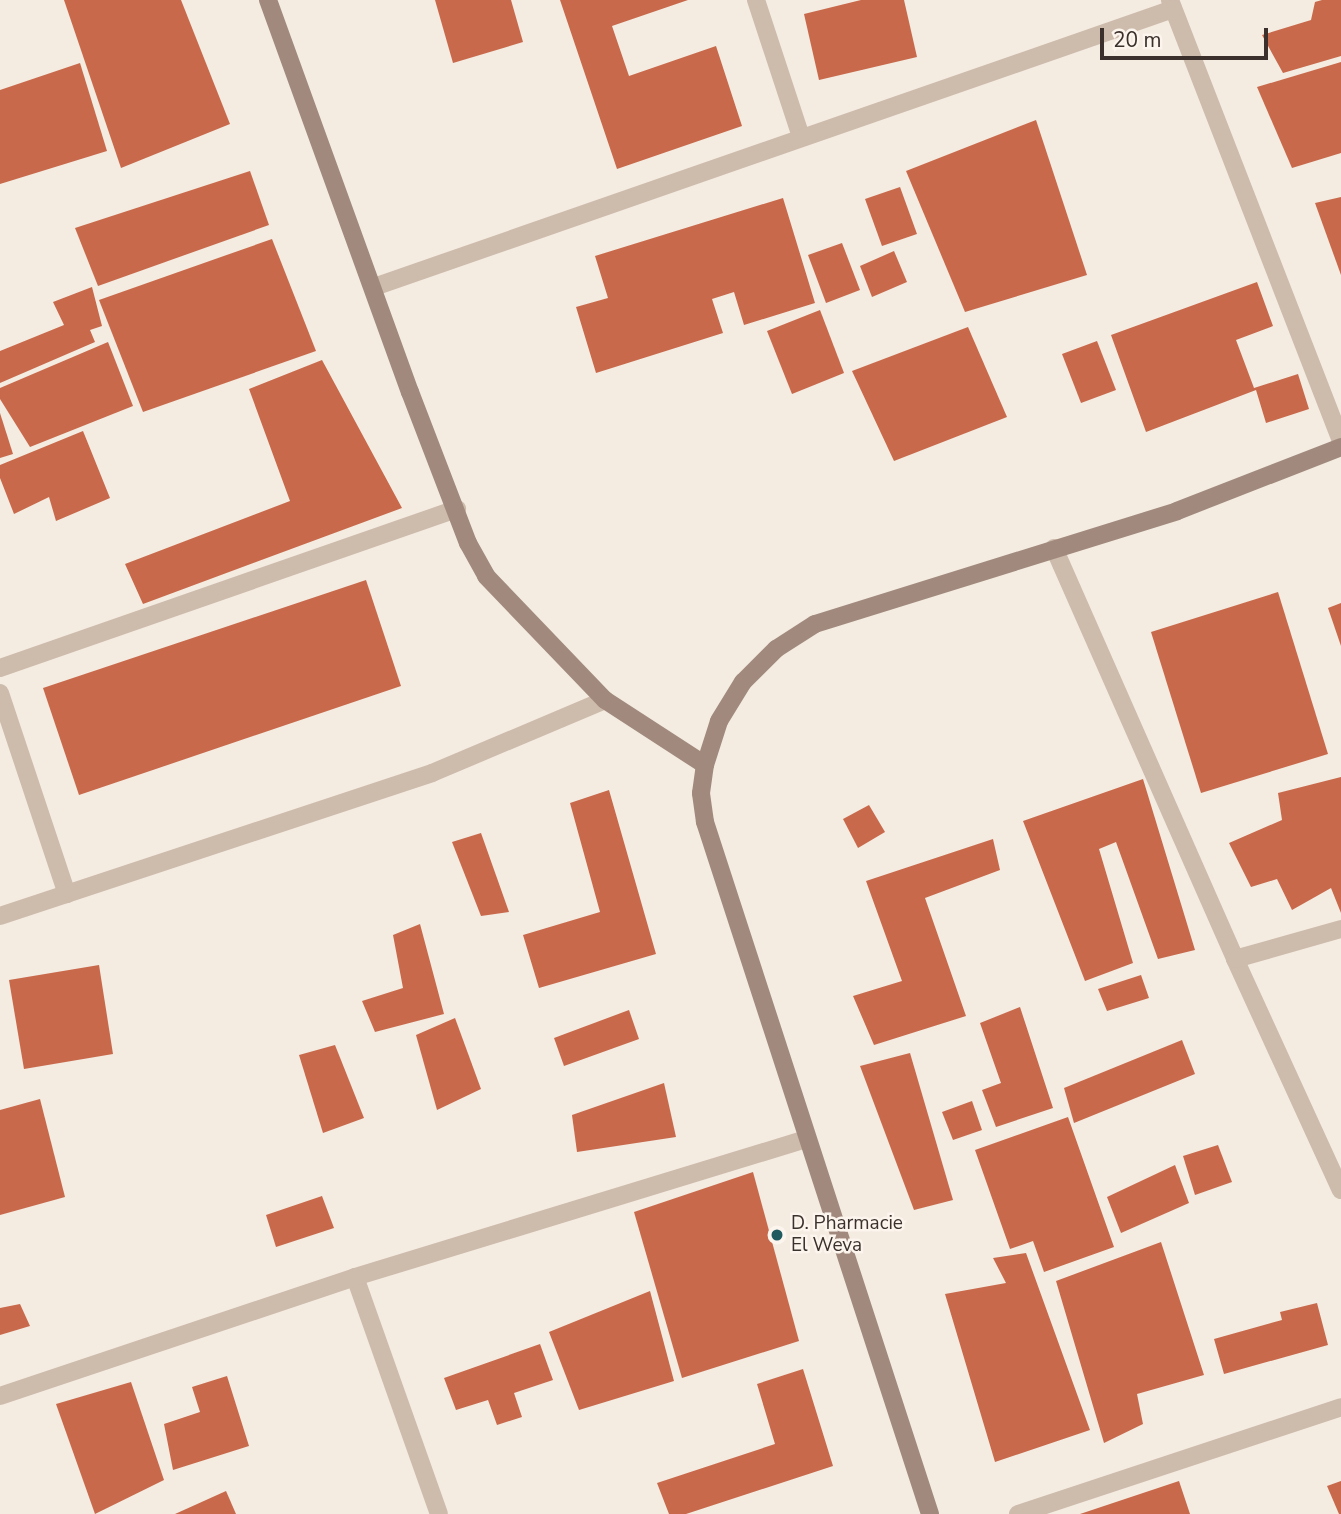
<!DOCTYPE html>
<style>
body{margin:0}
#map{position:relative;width:1341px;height:1514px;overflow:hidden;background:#f4ebe1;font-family:"Nunito Sans",sans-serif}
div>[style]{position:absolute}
.building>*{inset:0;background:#c8694b}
.street>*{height:18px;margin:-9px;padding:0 9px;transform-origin:9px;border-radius:9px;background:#cdbbac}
.secondary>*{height:18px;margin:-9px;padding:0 9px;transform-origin:9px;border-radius:9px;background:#a18a7d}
.dots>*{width:19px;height:19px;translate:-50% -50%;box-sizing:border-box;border:4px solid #fbf5ee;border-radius:50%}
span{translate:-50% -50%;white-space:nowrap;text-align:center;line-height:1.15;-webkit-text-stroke:5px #fbf5ee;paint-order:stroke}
.poi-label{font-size:19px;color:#3b302b}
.left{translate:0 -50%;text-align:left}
.scale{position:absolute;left:1100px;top:28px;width:168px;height:32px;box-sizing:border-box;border:4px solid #3b302b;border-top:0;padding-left:9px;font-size:21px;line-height:24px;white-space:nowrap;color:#3b302b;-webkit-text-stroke:5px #fbf5ee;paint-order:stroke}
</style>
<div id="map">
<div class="building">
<i style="clip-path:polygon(64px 0,181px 0,230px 124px,121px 168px)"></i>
<i style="clip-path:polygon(435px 0,511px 0,523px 42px,453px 63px)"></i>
<i style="clip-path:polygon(560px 0,688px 0,612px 26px,629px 76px,716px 46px,742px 126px,617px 169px)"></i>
<i style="clip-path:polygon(861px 0,904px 0,917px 57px,819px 80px,804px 14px)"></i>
<i style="clip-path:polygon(1322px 0,1341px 0,1341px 56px,1283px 73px,1262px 35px,1311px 20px,1315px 2px)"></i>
<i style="clip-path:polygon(1341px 62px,1341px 153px,1292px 168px,1257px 87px)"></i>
<i style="clip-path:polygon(80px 63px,107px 151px,0 184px,0 90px)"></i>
<i style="clip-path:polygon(1036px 120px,1087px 275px,965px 312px,906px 171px)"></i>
<i style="clip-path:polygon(250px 171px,269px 225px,98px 286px,75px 228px)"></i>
<i style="clip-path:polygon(900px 187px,917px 234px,882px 246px,865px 199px)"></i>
<i style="clip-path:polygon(1341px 197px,1341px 275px,1315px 203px)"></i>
<i style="clip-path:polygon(783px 198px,815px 303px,744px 325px,734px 292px,712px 299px,723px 333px,596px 373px,576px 307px,608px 298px,595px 256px)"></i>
<i style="clip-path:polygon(272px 239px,316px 351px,143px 412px,99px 300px)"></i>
<i style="clip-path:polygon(842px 243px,860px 290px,826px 303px,808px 255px)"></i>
<i style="clip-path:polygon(894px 251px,907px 282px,872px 297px,860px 266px)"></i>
<i style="clip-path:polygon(1257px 282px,1273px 326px,1236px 340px,1254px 388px,1298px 374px,1309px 409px,1266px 423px,1256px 390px,1146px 432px,1111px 335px)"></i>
<i style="clip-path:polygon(92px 287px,102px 326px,90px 330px,95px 342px,0 383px,0 351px,64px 325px,53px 302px)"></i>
<i style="clip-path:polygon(820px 310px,844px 373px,792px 394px,767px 331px)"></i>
<i style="clip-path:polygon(968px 327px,1007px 417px,894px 461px,852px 371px)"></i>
<i style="clip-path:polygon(1097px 341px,1116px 390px,1081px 403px,1062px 354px)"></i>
<i style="clip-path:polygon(108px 342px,133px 406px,30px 447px,0 399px,0 388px)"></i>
<i style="clip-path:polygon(322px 360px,402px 508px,143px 604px,125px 564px,290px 501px,249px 389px)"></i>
<i style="clip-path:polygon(0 413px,13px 454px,0 458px)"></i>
<i style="clip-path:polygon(83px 431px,110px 498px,56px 521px,49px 497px,14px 514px,0 478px,0 465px)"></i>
<i style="clip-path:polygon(366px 580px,401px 686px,79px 795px,43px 688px)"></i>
<i style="clip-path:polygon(1278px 592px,1328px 754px,1201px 793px,1151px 632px)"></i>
<i style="clip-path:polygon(1341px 603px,1341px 646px,1328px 608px)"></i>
<i style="clip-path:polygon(1341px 777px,1341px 913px,1331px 888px,1292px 910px,1277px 879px,1251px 887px,1229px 843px,1282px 820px,1278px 793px)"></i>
<i style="clip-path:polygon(1143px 779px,1195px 950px,1158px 959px,1116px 842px,1099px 849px,1133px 963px,1085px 981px,1023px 821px)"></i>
<i style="clip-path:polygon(609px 790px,656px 954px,539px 988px,523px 935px,600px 912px,570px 803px)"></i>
<i style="clip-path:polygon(869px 805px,885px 832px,858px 848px,843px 819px)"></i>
<i style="clip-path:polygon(481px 833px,509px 912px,481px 916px,452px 842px)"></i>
<i style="clip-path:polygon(993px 839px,1000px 870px,925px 898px,966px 1016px,874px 1045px,853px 996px,902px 981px,866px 881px)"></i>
<i style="clip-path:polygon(420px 924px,444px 1014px,375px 1032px,362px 1001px,403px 988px,393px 935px)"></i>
<i style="clip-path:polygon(99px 965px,113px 1054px,24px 1069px,9px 980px)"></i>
<i style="clip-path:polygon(1141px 975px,1149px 998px,1107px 1011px,1098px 989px)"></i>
<i style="clip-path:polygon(1020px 1007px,1053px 1108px,996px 1127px,982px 1090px,1001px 1083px,980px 1023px)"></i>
<i style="clip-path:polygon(629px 1010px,639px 1039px,564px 1066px,554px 1038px)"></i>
<i style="clip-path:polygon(455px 1018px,481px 1089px,437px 1110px,416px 1035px)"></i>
<i style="clip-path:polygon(1182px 1040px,1195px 1074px,1074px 1123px,1064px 1088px)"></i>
<i style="clip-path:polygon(335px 1045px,364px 1118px,323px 1133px,299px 1055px)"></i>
<i style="clip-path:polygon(910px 1053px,953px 1200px,914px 1210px,860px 1066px)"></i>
<i style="clip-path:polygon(664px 1083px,676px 1137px,577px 1152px,572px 1115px)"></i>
<i style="clip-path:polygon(40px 1099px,65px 1197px,0 1215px,0 1110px)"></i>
<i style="clip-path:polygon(972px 1101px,982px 1130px,953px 1140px,942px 1112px)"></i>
<i style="clip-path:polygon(1068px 1117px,1114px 1247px,1044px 1272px,1033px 1241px,1010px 1249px,975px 1150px)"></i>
<i style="clip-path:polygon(1218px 1145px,1232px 1182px,1195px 1195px,1183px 1156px)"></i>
<i style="clip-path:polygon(1175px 1165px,1189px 1203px,1121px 1233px,1107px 1197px)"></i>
<i style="clip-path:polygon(753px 1172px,799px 1341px,682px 1378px,634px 1212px)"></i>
<i style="clip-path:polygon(322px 1196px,334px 1228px,276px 1247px,266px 1215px)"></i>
<i style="clip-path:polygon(1161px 1242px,1204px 1375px,1137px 1394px,1143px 1424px,1104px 1443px,1056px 1281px)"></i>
<i style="clip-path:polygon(1026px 1253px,1090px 1430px,995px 1462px,945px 1294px,1006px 1283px,993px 1258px)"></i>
<i style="clip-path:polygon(650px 1291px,674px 1381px,579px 1410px,549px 1332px)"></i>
<i style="clip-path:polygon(1317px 1303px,1328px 1345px,1224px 1374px,1214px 1339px,1282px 1320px,1280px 1312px)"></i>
<i style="clip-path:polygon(20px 1304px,30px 1326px,0 1335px,0 1308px)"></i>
<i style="clip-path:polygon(540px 1344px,553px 1380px,514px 1393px,522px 1417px,497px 1425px,488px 1400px,456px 1410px,444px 1378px)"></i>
<i style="clip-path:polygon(803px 1369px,833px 1466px,686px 1514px,669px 1514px,657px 1483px,775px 1444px,757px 1384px)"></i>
<i style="clip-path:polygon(227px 1376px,249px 1446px,173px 1470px,164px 1424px,200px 1412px,192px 1387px)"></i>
<i style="clip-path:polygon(131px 1382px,164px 1480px,95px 1514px,56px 1404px)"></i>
<i style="clip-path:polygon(1179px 1481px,1190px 1514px,1080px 1514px)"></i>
<i style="clip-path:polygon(1341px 1481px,1341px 1514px,1339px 1514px,1327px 1486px)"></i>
<i style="clip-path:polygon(226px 1491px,236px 1514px,175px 1514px)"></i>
</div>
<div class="street">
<i style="left:756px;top:0;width:144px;rotate:71.8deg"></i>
<i style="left:1170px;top:0;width:474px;rotate:68.8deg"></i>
<i style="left:374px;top:287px;width:846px;rotate:-19.18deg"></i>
<i style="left:1054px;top:548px;width:449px;rotate:66.2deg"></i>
<i style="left:1235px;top:959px;width:254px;rotate:65.4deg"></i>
<i style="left:0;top:668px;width:484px;rotate:-19.2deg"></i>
<i style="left:0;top:693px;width:212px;rotate:71.6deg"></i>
<i style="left:0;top:916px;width:455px;rotate:-18.3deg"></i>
<i style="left:432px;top:773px;width:188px;rotate:-22.9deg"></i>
<i style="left:1235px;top:959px;width:110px;rotate:-15.8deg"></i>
<i style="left:355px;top:1277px;width:251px;rotate:70.5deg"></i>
<i style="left:0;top:1396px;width:374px;rotate:-18.5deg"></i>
<i style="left:355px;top:1277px;width:473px;rotate:-17deg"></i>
<i style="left:1018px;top:1514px;width:340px;rotate:-18.3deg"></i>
</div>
<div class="secondary">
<i style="left:268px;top:0;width:417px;rotate:70.1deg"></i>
<i style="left:410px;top:392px;width:162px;rotate:69deg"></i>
<i style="left:468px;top:543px;width:38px;rotate:61deg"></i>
<i style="left:486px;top:576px;width:172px;rotate:46.2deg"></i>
<i style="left:605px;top:700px;width:119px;rotate:33deg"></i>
<i style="left:930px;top:1514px;width:728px;rotate:-108.01deg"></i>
<i style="left:705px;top:822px;width:29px;rotate:-98deg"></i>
<i style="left:701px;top:793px;width:28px;rotate:-82deg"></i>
<i style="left:705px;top:765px;width:46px;rotate:-72.3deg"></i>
<i style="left:719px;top:721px;width:46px;rotate:-58.4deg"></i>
<i style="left:743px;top:682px;width:47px;rotate:-45deg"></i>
<i style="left:776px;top:649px;width:46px;rotate:-32.7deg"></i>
<i style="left:815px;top:624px;width:379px;rotate:-17.3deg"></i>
<i style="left:1177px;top:511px;width:176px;rotate:-21.3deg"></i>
</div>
<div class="dots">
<i style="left:777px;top:1235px;background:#1f5a5e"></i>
</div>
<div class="poi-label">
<span class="left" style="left:791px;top:1235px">D. Pharmacie<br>El Weva</span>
</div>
<div class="scale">20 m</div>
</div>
